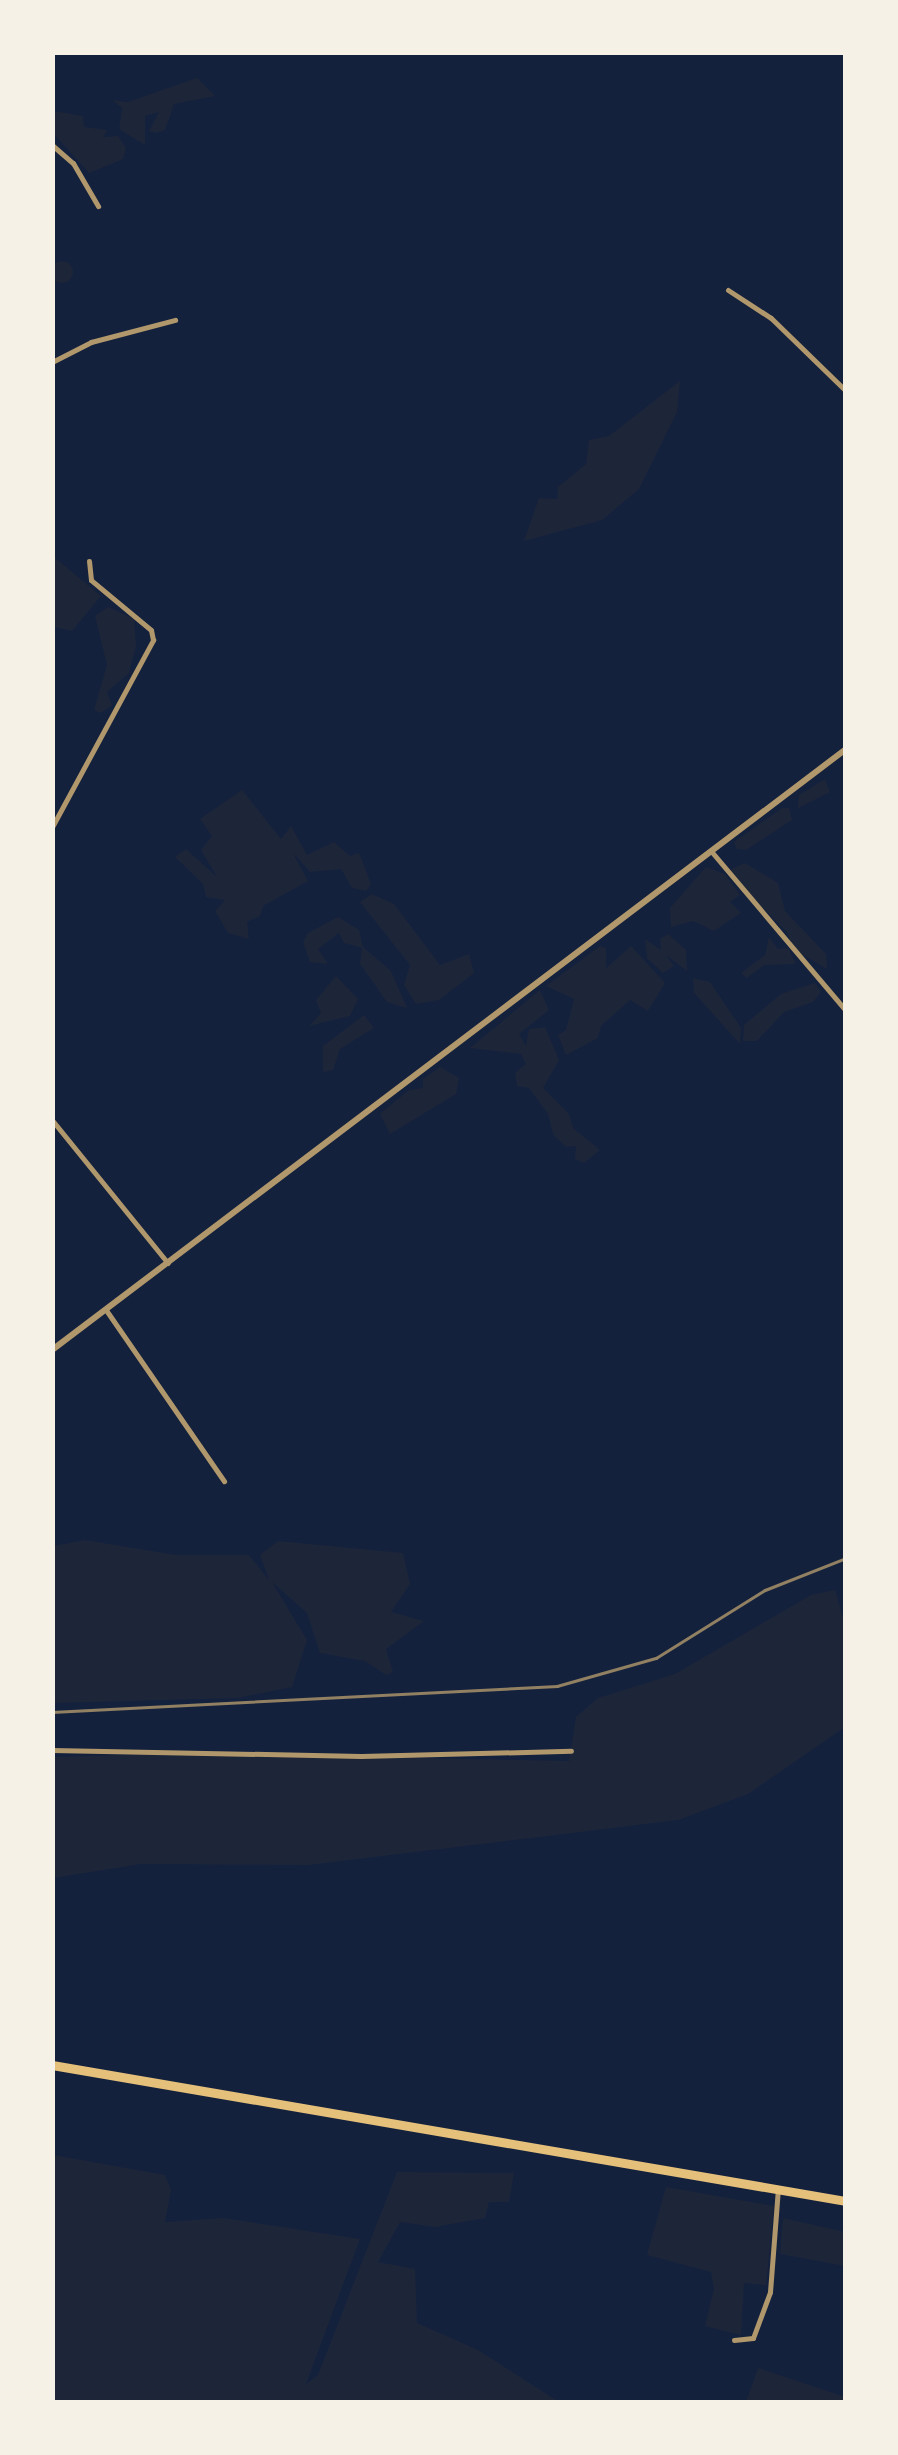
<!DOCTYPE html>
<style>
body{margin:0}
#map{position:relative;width:898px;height:2455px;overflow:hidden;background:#14213d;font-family:Inter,sans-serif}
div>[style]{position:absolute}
.green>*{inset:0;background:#1d2539}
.round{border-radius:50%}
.minor>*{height:5px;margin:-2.5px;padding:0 2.5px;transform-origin:2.5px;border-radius:2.5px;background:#b1986c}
.tertiary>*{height:6px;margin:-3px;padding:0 3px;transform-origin:3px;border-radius:3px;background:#b1986c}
.primary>*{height:9px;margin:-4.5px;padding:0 4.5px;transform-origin:4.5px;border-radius:4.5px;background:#e5c07b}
.rail>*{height:2.5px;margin:-1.25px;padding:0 1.25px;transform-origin:1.25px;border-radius:1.25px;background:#918062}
span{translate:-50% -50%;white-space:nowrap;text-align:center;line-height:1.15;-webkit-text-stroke:10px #f6f1e7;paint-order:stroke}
.frame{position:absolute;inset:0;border:55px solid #f6f1e7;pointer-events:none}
</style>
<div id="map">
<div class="green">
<i style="clip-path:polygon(197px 78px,215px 96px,174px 104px,165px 130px,157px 133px,149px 131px,159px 112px,145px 116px,145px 145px,119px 129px,122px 108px,112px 100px,128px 102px)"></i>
<i style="clip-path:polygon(54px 111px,83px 116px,84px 127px,107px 130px,103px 137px,118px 136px,126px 148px,123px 159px,89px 173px,53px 133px)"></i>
<i class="round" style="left:51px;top:261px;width:22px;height:22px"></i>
<i style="clip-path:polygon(680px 381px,677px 412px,639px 489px,602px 520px,524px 541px,539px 498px,557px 499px,558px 487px,586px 464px,589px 440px,609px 436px)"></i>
<i style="clip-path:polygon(53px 556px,101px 596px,72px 631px,53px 627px)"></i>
<i style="clip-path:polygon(108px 607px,134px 619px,136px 646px,129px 673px,107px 692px,112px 706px,100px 713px,94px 710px,107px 665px,95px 616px)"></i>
<i style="clip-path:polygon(825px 779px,830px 792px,798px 808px,799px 795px)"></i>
<i style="clip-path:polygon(242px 790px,281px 839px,291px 826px,307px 855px,334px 842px,350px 856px,359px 853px,371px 884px,366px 891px,352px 888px,341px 869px,310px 872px,293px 853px,308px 881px,263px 906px,260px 916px,247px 922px,249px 939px,228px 933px,215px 911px,225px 900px,206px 897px,203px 884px,175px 857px,186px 849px,217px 877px,201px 850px,212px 836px,200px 819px)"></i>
<i style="clip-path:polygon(782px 808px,789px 808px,792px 820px,746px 850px,737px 849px,734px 842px)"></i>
<i style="clip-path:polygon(745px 863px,778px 883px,785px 911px,826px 954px,827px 969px,793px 949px,787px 932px,734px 880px,731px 869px)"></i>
<i style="clip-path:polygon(706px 867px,725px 874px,740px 895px,730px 902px,741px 913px,714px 931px,693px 921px,671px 927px,670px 908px)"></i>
<i style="clip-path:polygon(372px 894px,394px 904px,440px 965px,469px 954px,474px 973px,439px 1000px,416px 1004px,404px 985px,410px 965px,360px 902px)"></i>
<i style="clip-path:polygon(338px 917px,359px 930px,363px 947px,391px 971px,407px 1008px,387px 1002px,360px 964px,362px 948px,344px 943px,339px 933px,318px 949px,328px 964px,310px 962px,303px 942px,308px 933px)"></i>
<i style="clip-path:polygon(668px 934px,686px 950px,687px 971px,666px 955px,674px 966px,663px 973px,647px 958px,645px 939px,661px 950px,660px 939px)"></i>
<i style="clip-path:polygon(769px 937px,778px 949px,788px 948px,796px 964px,764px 965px,747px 978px,741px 973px,765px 955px)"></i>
<i style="clip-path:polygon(600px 946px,606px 948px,606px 968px,631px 946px,665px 983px,648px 1011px,630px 1000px,601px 1026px,598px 1038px,566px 1055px,558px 1035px,566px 1030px,574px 999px,546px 986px)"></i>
<i style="clip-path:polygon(336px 976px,358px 999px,350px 1016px,309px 1026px,321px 1013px,316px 1000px)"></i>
<i style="clip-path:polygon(693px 978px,710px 982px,741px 1028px,740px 1044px,694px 993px)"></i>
<i style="clip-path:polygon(815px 983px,821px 992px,813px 1002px,784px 1012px,757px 1041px,743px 1041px,744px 1025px,781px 994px)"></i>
<i style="clip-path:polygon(540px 990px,549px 1010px,519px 1034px,526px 1046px,529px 1029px,545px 1027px,559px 1060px,543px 1088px,569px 1114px,573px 1128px,600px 1150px,584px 1163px,575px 1159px,576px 1146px,566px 1147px,553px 1134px,548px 1114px,529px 1088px,517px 1086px,515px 1073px,526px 1064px,521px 1054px,470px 1048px)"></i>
<i style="clip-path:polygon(364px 1015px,374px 1028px,340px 1049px,333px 1070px,323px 1072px,323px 1046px)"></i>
<i style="clip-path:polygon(440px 1067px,459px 1078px,456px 1094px,390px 1134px,380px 1114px,409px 1090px,423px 1088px,423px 1079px)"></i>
<i style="clip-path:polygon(85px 1540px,176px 1555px,249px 1555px,269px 1580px,260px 1555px,278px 1541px,403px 1553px,410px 1584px,391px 1612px,424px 1621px,386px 1649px,393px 1672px,386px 1675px,365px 1661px,320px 1653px,307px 1613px,272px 1582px,307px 1640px,292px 1687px,238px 1698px,53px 1703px,53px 1546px)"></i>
<i style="clip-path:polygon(835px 1590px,845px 1625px,845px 1727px,748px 1794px,678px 1820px,309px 1865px,141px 1864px,53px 1878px,53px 1757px,186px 1753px,569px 1761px,576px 1717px,598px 1698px,675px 1674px,811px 1595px)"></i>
<i style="clip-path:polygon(53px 2155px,165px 2175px,171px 2190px,165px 2222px,223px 2218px,360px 2239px,306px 2384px,318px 2375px,397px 2172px,514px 2173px,509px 2202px,489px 2202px,485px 2218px,435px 2227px,400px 2222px,378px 2262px,415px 2269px,417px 2323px,478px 2350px,559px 2402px,53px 2402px)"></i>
<i style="clip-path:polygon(666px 2187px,774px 2206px,766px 2285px,744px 2283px,741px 2335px,705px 2326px,714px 2289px,711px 2272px,647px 2255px)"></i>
<i style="clip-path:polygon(783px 2218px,845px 2232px,845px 2266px,780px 2254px)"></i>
<i style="clip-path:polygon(758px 2368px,845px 2397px,845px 2402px,746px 2402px)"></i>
</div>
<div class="minor">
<i style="left:52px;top:145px;width:28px;rotate:41deg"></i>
<i style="left:73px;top:163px;width:50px;rotate:59.8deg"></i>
<i style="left:728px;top:290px;width:51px;rotate:33.1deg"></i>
<i style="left:771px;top:318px;width:105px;rotate:44.2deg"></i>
<i style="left:52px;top:362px;width:44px;rotate:-27.1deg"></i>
<i style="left:91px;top:342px;width:87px;rotate:-14.7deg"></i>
<i style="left:52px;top:827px;width:213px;rotate:-61.6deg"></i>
<i style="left:153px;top:640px;width:10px;rotate:-101deg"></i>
<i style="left:151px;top:630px;width:78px;rotate:-140.2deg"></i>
<i style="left:91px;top:580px;width:19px;rotate:-96deg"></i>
<i style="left:711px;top:851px;width:209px;rotate:49.8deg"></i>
<i style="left:52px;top:1120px;width:184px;rotate:51deg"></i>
<i style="left:106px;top:1310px;width:208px;rotate:55.4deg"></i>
<i style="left:52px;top:1750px;width:309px;rotate:1.1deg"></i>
<i style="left:361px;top:1756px;width:210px;rotate:-1.4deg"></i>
<i style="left:734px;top:2340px;width:19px;rotate:-6deg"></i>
<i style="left:753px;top:2338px;width:49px;rotate:-69.7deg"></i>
<i style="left:770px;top:2292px;width:103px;rotate:-85.6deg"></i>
</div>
<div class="tertiary">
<i style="left:52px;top:1350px;width:996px;rotate:-37.12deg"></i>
</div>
<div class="primary">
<i style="left:52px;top:2065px;width:806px;rotate:9.72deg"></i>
</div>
<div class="rail">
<i style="left:52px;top:1712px;width:506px;rotate:-2.95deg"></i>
<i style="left:557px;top:1686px;width:103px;rotate:-15.8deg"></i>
<i style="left:656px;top:1658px;width:128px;rotate:-32deg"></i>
<i style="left:765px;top:1590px;width:87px;rotate:-21.6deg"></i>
</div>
<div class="frame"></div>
</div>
